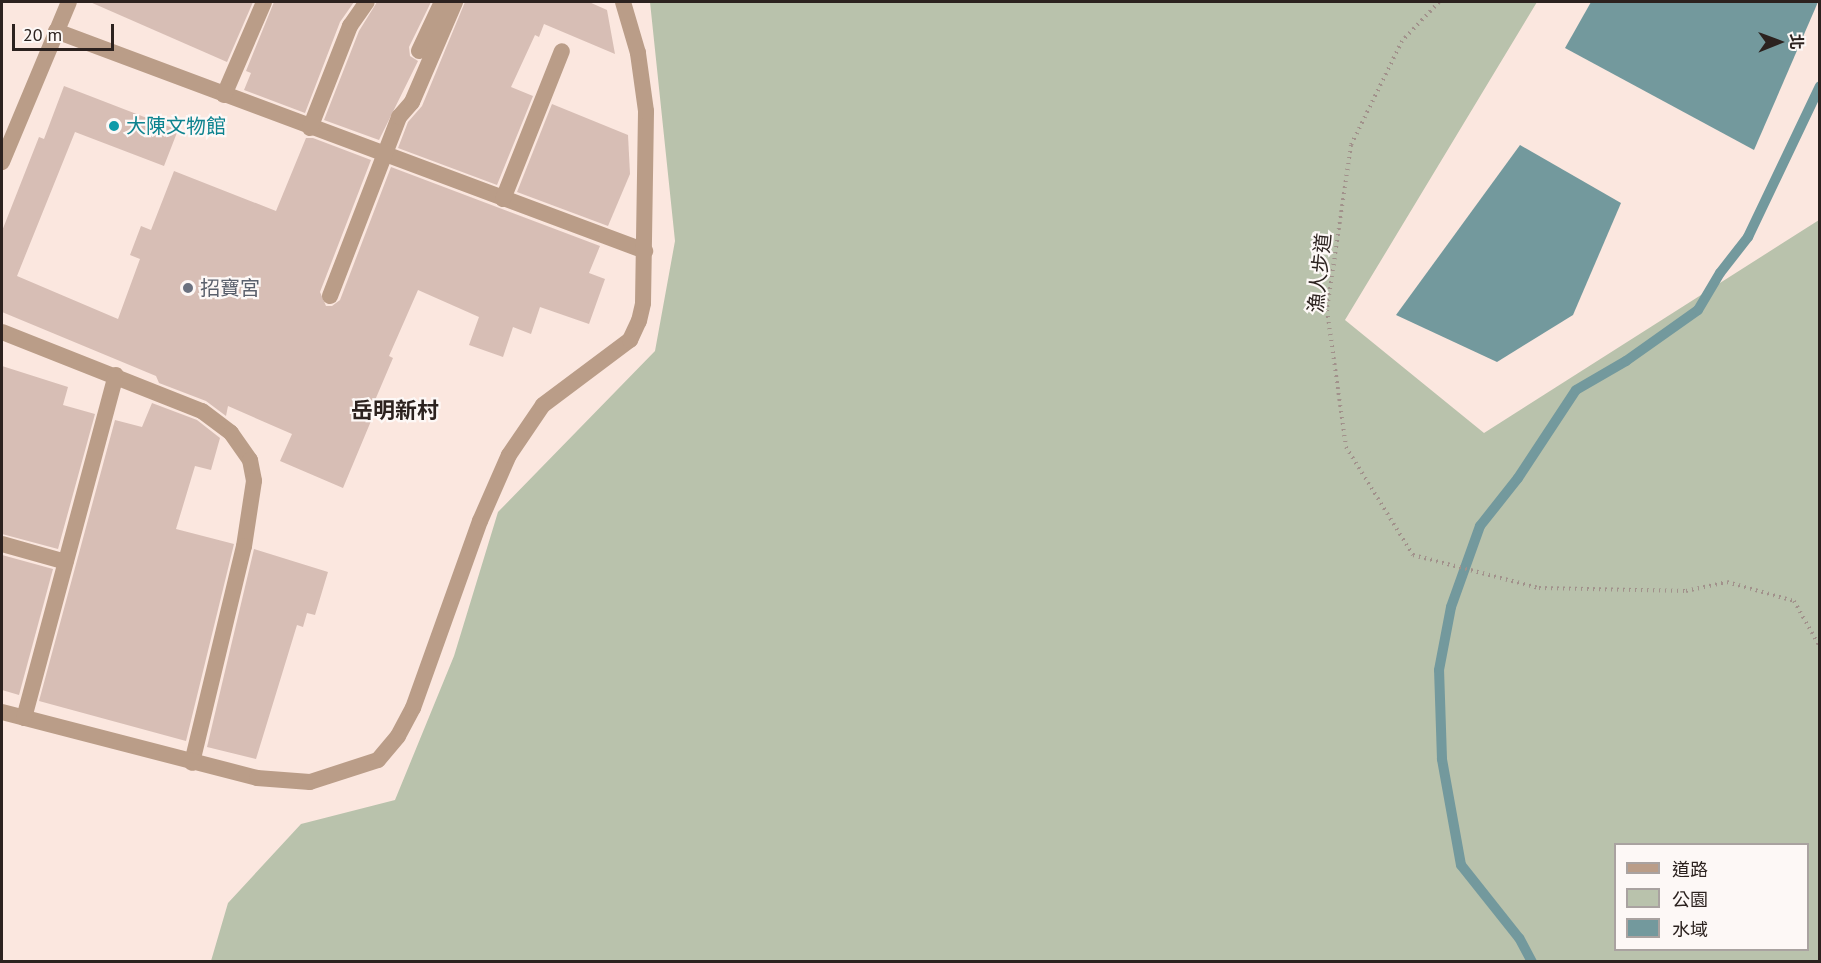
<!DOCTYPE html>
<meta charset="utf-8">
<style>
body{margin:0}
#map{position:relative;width:1821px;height:963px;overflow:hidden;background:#fbe7df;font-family:"PT Sans","Noto Sans TC",sans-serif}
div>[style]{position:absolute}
.green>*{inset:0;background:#b9c2ac}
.water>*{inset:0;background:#73999d}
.stream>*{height:10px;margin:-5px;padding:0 5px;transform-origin:5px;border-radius:5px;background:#73999d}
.building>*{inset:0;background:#d7beb5}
.path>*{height:4px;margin-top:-2px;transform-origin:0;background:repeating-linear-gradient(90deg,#a1918b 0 1.5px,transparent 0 6px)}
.minor>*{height:16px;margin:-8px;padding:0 8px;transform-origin:8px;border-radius:8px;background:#ba9d88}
.tertiary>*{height:16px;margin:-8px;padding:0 8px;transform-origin:8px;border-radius:8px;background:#ba9d88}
.dots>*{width:16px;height:16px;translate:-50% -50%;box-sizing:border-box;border:3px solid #fdf8f6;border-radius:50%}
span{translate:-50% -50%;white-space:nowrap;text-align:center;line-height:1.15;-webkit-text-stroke:4.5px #fdf8f6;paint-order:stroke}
.culture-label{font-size:20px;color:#0d838f}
.left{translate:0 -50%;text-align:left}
.street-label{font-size:20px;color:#2c221f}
.worship-label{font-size:20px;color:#5b616d}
.quarter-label{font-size:22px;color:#2c221f;font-weight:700}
.frame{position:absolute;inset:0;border:3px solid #2c221f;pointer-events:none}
.legend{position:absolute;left:1614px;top:843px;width:195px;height:108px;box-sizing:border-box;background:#fdf8f6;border:2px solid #a9a2a0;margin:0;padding:8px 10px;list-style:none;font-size:18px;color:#2c221f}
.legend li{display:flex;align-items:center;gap:12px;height:30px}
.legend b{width:30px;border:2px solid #a9a2a0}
.north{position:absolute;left:1749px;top:12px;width:60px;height:60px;-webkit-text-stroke:4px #fdf8f6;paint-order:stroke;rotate:89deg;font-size:16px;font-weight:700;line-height:24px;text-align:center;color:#2c221f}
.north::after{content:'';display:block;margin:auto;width:21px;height:27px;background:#2c221f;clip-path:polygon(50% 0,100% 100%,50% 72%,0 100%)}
.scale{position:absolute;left:12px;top:24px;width:102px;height:27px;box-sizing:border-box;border:3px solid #2c221f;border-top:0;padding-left:8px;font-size:18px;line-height:21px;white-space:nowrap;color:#2c221f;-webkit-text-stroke:4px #fdf8f6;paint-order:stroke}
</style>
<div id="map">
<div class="green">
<i style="clip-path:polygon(evenodd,650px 2px,1537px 2px,1345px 320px,1484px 433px,1819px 220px,1819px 961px,211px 961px,228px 903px,301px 824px,395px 800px,454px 656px,498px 512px,655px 351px,675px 241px,650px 2px,1616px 844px,1808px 844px,1808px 950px,1616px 950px,1616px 844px)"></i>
</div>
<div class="water">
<i style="clip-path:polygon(1591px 2px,1818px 2px,1754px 150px,1565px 48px)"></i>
<i style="clip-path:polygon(1520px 145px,1621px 203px,1573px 315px,1497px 362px,1396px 315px)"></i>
</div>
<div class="stream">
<i style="left:1532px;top:962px;width:27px;rotate:-118deg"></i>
<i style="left:1519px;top:938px;width:93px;rotate:-128.5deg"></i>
<i style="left:1461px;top:865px;width:108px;rotate:-100.2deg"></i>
<i style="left:1442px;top:759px;width:89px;rotate:-91.9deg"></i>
<i style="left:1439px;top:670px;width:64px;rotate:-79.2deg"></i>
<i style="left:1451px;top:607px;width:86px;rotate:-70.3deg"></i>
<i style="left:1480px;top:526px;width:61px;rotate:-51.6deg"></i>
<i style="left:1518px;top:478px;width:105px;rotate:-56.6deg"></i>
<i style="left:1576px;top:390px;width:58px;rotate:-30.1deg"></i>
<i style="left:1626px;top:361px;width:88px;rotate:-35.3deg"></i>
<i style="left:1698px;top:310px;width:43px;rotate:-59.3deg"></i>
<i style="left:1720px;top:273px;width:46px;rotate:-52.1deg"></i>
<i style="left:1748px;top:237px;width:167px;rotate:-64.5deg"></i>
</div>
<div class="building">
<i style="clip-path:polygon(90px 2px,253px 2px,227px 62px)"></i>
<i style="clip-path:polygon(274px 2px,354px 2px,340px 22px,305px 113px,244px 90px,251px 73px,246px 71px)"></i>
<i style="clip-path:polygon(377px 2px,431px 2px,409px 47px,410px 56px,418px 61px,379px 140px,324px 120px,359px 31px)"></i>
<i style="clip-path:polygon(465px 2px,589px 2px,607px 10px,615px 54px,544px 24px,539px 37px,535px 35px,511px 87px,533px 96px,497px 185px,398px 148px,408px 122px,422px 106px)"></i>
<i style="clip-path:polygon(64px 86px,178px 130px,164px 166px,75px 132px,17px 276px,118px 319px,140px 259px,130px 255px,141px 226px,151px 230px,174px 171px,276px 211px,306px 138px,313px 138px,371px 160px,320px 292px,326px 306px,332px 306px,340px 300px,391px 167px,600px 246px,589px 273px,605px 279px,589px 324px,540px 307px,531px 334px,513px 327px,503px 357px,469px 345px,479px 317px,418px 290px,389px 356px,393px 358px,367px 419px,371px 421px,343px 488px,280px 461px,292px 434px,228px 406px,226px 416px,206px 401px,159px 383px,156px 376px,2px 312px,2px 231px,39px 137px,44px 139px)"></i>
<i style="clip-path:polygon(552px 104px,628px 135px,630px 174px,608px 226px,517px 192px)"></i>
<i style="clip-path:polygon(2px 366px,68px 387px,63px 405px,95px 414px,58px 549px,2px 534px)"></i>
<i style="clip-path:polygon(152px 403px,197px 420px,220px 438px,211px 470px,195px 466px,176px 529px,234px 544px,186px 741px,39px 701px,115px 420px,142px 427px)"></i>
<i style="clip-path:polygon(254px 549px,328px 572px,315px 615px,307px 613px,303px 627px,297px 625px,256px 759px,207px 747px)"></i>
<i style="clip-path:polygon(2px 555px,53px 569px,19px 695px,2px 690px)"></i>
</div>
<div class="path">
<i style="left:1439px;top:2px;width:54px;rotate:133.5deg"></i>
<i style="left:1402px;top:41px;width:116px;rotate:116.1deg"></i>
<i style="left:1351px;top:145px;width:167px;rotate:98.3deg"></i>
<i style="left:1327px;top:310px;width:138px;rotate:82.1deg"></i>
<i style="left:1346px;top:447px;width:127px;rotate:58.2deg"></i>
<i style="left:1413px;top:555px;width:130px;rotate:14.7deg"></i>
<i style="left:1539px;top:588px;width:147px;rotate:1.2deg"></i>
<i style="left:1686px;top:591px;width:42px;rotate:-12.4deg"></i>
<i style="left:1727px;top:582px;width:70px;rotate:15.8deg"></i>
<i style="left:1794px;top:601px;width:53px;rotate:60.5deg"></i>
</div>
<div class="minor">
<i style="left:56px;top:31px;width:629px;rotate:20.48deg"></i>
<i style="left:419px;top:51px;width:54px;rotate:-64.9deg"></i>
<i style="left:224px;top:95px;width:101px;rotate:-66.7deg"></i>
<i style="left:310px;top:128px;width:110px;rotate:-68.6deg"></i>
<i style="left:350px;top:26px;width:29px;rotate:-55deg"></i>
<i style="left:503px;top:199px;width:159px;rotate:-68.3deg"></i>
<i style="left:330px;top:296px;width:192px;rotate:-68.9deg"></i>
<i style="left:399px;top:117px;width:20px;rotate:-49deg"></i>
<i style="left:412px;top:102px;width:109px;rotate:-66.7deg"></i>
<i style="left:2px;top:332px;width:215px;rotate:21.6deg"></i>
<i style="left:202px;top:411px;width:36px;rotate:37deg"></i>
<i style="left:231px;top:433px;width:33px;rotate:55deg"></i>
<i style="left:250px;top:460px;width:21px;rotate:79deg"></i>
<i style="left:254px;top:481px;width:66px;rotate:98.7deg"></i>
<i style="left:244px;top:546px;width:223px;rotate:103.5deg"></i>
<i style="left:2px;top:544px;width:66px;rotate:15.7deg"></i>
<i style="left:2px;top:712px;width:263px;rotate:14.5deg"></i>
<i style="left:257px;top:778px;width:53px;rotate:4.3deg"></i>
<i style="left:310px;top:782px;width:71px;rotate:-17.9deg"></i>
<i style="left:378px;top:760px;width:31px;rotate:-50deg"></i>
<i style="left:398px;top:736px;width:32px;rotate:-62deg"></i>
<i style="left:413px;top:708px;width:199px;rotate:-70.3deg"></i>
<i style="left:480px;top:521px;width:72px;rotate:-66.3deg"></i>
<i style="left:509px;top:455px;width:60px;rotate:-55.8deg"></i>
<i style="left:543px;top:405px;width:109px;rotate:-36.8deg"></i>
<i style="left:630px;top:340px;width:21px;rotate:-65deg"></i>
<i style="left:639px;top:321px;width:18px;rotate:-77deg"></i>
<i style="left:643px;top:303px;width:192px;rotate:-89.1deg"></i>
<i style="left:646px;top:111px;width:59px;rotate:-97.9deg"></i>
<i style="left:638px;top:53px;width:53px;rotate:-106.4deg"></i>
<i style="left:24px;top:718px;width:355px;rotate:-75deg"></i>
</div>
<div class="tertiary">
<i style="left:2px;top:162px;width:173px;rotate:-67.3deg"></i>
</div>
<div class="dots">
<i style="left:114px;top:126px;background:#0f9aa8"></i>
<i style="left:188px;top:288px;background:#6b7280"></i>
</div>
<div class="culture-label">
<span class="left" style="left:126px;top:126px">大陳文物館</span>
</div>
<div class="street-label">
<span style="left:1320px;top:273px;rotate:-84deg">漁人步道</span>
</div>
<div class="worship-label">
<span class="left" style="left:200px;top:288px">招寶宮</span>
</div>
<div class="quarter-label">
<span style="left:395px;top:411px">岳明新村</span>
</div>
<div class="frame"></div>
<ul class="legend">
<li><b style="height:8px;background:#ba9d88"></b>道路</li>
<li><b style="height:16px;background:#b9c2ac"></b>公園</li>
<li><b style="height:16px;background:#73999d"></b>水域</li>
</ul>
<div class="north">北</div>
<div class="scale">20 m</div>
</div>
